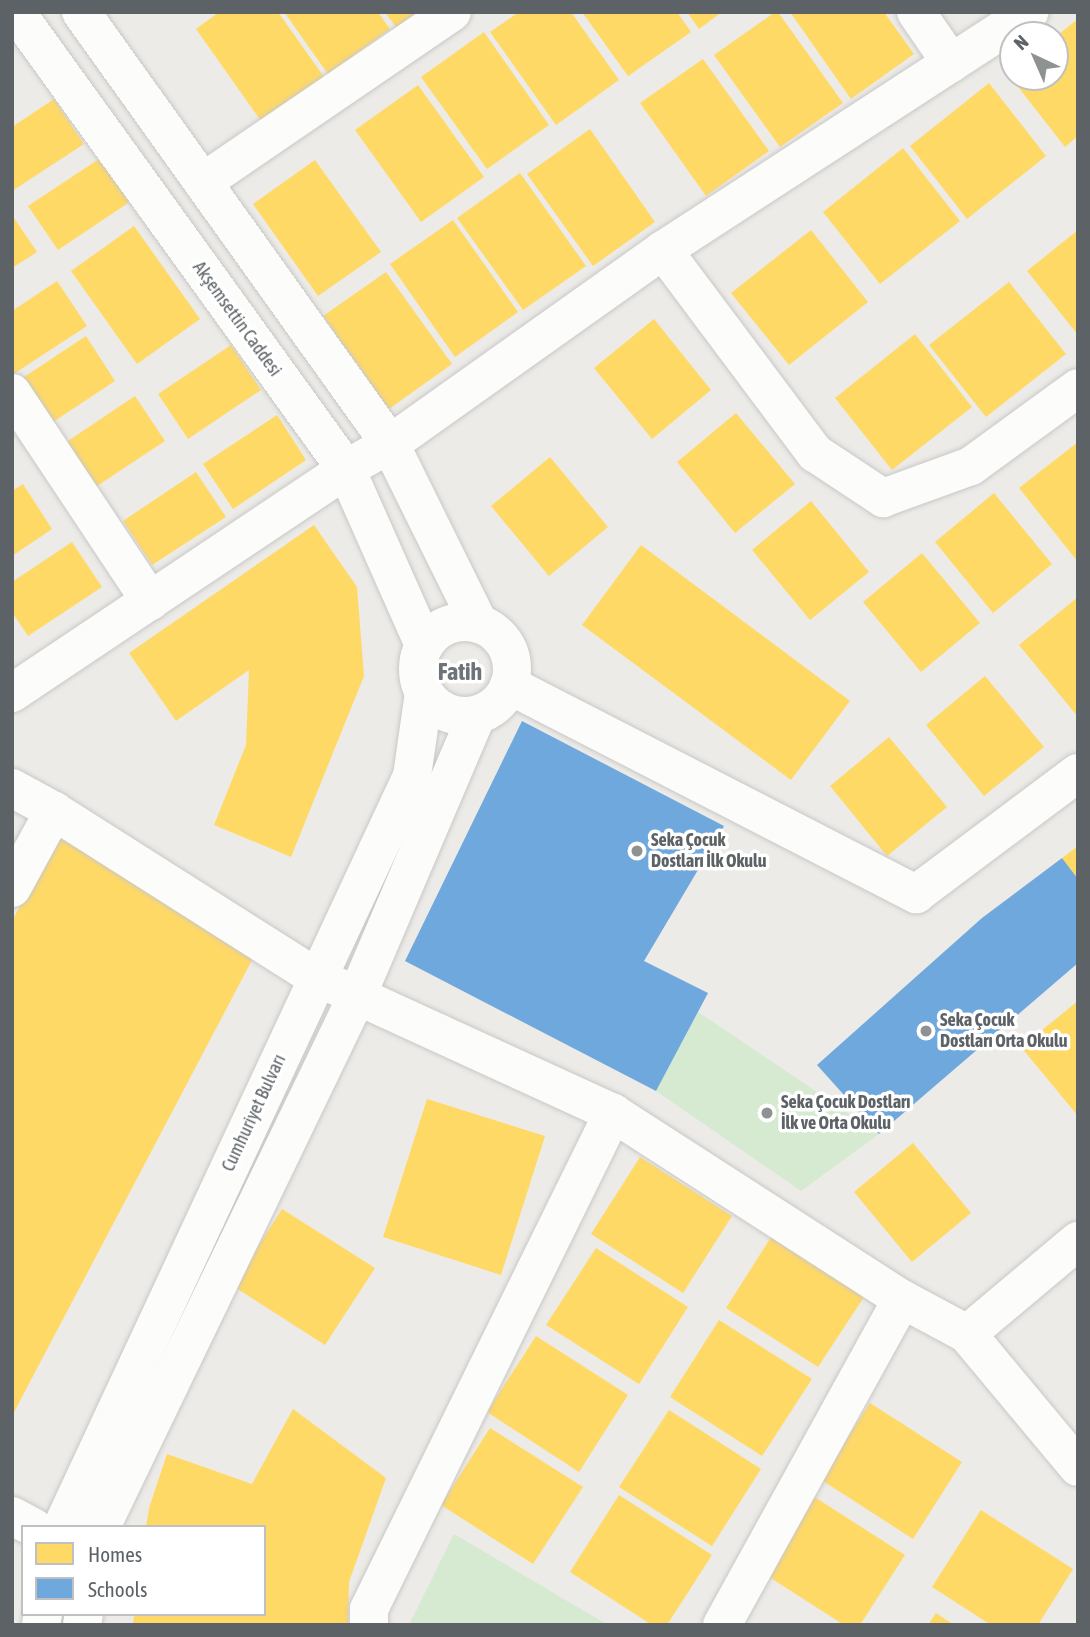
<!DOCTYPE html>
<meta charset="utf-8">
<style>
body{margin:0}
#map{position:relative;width:1090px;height:1637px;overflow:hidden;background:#edebe7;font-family:"Asap Condensed",sans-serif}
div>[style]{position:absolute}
.green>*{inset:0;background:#d5ead0}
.homes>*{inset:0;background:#ffd966}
.schools>*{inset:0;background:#6fa8dc}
.roads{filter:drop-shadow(0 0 2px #c8c8c8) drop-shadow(0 0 2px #c8c8c8)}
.minor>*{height:38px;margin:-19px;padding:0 19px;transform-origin:19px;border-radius:19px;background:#fcfcfb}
.secondary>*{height:38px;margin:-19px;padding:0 19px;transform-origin:19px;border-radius:19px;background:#fcfcfb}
.secondary>.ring{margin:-19px;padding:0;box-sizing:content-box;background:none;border:38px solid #fcfcfb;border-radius:50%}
.dots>*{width:19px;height:19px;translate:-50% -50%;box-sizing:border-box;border:4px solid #fff;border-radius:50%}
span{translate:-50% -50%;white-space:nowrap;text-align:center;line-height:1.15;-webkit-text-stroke:7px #fff;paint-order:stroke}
.street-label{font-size:18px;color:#5c6266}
.poi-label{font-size:18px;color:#5c6266;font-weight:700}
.left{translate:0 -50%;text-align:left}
.district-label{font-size:24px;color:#6d7479;font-weight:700}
.frame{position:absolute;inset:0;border:14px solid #5c6266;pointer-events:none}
.legend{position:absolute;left:21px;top:1525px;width:245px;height:91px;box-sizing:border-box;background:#fff;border:2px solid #bec0c2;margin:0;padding:9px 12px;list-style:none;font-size:21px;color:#5c6266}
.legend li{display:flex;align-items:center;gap:14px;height:35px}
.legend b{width:35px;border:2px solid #bec0c2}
.north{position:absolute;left:999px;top:21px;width:70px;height:70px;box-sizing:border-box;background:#fff;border:2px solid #bec0c2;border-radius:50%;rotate:316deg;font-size:19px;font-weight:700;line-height:28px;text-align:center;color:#5c6266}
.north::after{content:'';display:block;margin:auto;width:24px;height:32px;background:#8f9293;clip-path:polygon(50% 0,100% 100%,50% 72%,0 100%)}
</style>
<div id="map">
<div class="green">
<i style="clip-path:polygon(698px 1012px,743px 1042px,879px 1134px,801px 1191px,656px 1091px)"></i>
<i style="clip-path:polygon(454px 1534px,608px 1625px,409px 1625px)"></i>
</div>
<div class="homes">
<i style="clip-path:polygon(219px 12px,278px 12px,324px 77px,261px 121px,196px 29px)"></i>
<i style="clip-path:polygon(284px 12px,378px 12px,390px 29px,328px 74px)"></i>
<i style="clip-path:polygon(385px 12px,421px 12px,398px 30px)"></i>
<i style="clip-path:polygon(519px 12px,571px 12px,619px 80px,556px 125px,490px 32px)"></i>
<i style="clip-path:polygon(582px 12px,677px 12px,691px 32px,628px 76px)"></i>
<i style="clip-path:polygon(687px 12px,722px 12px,699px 29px)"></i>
<i style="clip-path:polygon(775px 12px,778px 12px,843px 103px,780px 147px,714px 55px)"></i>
<i style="clip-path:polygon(790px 12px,884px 12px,914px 54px,851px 99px)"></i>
<i style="clip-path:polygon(1078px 19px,1078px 136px,1065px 147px,1008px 74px,1013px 70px,1013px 77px,1055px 77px,1055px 37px)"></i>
<i style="clip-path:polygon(484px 32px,549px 125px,487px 169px,421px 77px)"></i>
<i style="clip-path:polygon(703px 59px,769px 151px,706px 196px,640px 103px)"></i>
<i style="clip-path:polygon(989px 83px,1046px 156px,967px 219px,910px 146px)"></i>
<i style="clip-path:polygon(418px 85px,484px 177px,421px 222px,355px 130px)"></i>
<i style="clip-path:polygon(54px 99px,84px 144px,12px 191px,12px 127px)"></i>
<i style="clip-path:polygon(590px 129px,655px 222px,593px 266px,527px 174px)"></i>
<i style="clip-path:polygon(903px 148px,960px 221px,880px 284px,823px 212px)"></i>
<i style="clip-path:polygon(102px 157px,131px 201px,58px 250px,28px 206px)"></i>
<i style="clip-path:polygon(315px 160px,381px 252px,318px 296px,253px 204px)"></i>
<i style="clip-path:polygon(520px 173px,586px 266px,523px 310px,457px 218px)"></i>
<i style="clip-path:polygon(12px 215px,37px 252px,12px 268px)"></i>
<i style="clip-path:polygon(453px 220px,518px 312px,455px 357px,390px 264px)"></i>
<i style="clip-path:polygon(134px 226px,200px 319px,137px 364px,71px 271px)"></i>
<i style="clip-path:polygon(811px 230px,868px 302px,789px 365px,731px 293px)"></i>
<i style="clip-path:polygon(1078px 230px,1078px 335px,1027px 271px)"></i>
<i style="clip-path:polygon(386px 272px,452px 364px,389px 409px,323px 316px)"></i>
<i style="clip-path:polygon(57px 281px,87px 326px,12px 375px,12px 311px)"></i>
<i style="clip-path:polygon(1009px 282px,1066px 354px,986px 417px,929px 345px)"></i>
<i style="clip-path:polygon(654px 319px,711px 390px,652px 439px,594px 368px)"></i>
<i style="clip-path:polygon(915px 334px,972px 407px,892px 470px,835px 398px)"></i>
<i style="clip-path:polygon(86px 336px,115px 381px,41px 430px,12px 385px)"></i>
<i style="clip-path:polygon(231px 345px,261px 390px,188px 439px,158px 394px)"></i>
<i style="clip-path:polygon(135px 396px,165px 441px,91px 490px,62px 445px)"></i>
<i style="clip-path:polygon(736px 413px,795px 484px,735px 533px,677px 462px)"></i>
<i style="clip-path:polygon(277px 415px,306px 460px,233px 509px,203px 464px)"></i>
<i style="clip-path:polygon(1078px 442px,1078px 562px,1019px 488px)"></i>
<i style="clip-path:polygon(550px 457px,608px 527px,549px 576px,491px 506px)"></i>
<i style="clip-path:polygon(196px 472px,226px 517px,152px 565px,123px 521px)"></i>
<i style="clip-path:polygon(23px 484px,52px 529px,12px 556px,12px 491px)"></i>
<i style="clip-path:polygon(994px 493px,1052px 564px,993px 613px,935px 542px)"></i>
<i style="clip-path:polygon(811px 501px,869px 572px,810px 620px,752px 550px)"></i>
<i style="clip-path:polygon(314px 525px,357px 587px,364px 676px,291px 857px,214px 825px,246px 745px,249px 670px,176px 721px,129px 653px)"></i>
<i style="clip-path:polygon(72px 542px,102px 587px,28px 636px,12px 612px,12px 582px)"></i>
<i style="clip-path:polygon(641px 545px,850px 701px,791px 780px,582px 625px)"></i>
<i style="clip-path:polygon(922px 553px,980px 623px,921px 672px,863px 602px)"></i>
<i style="clip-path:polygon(1078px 597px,1078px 717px,1019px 645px)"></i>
<i style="clip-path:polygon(985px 676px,1044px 747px,984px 796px,926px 725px)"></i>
<i style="clip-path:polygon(889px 737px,947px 807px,887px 856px,830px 786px)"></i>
<i style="clip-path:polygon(57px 837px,260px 945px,12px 1416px,12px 921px)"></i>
<i style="clip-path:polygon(1078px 846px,1078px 879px,1062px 858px)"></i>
<i style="clip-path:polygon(1078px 1001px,1078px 1116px,1021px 1047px)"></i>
<i style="clip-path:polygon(427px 1099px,545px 1136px,501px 1275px,383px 1237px)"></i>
<i style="clip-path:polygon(913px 1143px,971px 1213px,912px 1262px,854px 1192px)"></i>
<i style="clip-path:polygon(640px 1157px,732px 1216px,683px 1293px,591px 1234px)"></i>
<i style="clip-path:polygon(282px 1209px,375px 1268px,325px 1345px,233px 1286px)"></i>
<i style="clip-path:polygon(775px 1231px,868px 1291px,818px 1367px,726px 1308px)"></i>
<i style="clip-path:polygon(596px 1248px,688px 1307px,639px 1384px,546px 1325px)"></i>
<i style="clip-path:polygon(719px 1320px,812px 1379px,762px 1456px,670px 1397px)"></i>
<i style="clip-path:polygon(536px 1336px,628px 1395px,579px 1472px,487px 1412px)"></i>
<i style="clip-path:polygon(870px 1403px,962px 1462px,913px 1539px,820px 1479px)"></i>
<i style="clip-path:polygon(293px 1409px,386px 1478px,349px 1582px,348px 1625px,133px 1625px,134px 1614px,264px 1614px,264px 1527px,146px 1527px,149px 1508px,167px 1454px,252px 1484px)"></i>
<i style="clip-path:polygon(669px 1410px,761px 1469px,712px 1546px,619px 1487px)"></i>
<i style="clip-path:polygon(490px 1428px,583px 1487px,533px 1564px,441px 1505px)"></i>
<i style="clip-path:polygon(619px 1495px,712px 1555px,667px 1625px,652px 1625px,570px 1572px)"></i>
<i style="clip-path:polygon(813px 1496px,905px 1555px,860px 1625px,844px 1625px,763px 1573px)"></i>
<i style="clip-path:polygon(981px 1510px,1073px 1569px,1038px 1625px,991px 1625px,932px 1587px)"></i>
<i style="clip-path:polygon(936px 1613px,954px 1625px,928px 1625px)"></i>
</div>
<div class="schools">
<i style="clip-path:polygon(522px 721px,724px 826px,644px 961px,708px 993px,656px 1091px,405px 961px)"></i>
<i style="clip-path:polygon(1062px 858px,1078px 879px,1078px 963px,879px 1134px,817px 1065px,982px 918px)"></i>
</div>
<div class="roads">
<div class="minor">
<i style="left:916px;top:12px;width:62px;rotate:55.5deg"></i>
<i style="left:203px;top:182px;width:301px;rotate:-34.3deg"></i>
<i style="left:663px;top:250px;width:254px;rotate:53.2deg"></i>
<i style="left:815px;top:453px;width:82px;rotate:33.5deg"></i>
<i style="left:883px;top:498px;width:94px;rotate:-20deg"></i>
<i style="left:971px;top:466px;width:132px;rotate:-36.1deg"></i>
<i style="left:12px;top:393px;width:250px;rotate:56.4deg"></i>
<i style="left:509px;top:685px;width:458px;rotate:27.2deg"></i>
<i style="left:916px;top:894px;width:202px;rotate:-36.8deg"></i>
<i style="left:12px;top:693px;width:402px;rotate:-33.8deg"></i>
<i style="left:346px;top:469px;width:51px;rotate:-29.6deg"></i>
<i style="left:390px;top:444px;width:335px;rotate:-35.4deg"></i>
<i style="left:663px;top:250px;width:437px;rotate:-33deg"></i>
<i style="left:12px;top:788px;width:48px;rotate:28.7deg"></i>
<i style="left:54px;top:811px;width:310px;rotate:32.4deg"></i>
<i style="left:316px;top:977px;width:327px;rotate:24.6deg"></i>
<i style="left:613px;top:1113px;width:344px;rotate:32.8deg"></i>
<i style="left:902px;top:1299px;width:74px;rotate:28.3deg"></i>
<i style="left:967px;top:1334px;width:173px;rotate:50.2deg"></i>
<i style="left:12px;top:888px;width:88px;rotate:-61.4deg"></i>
<i style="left:967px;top:1334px;width:145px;rotate:-40deg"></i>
<i style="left:12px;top:1516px;width:24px;rotate:28deg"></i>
<i style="left:369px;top:1625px;width:16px;rotate:-90deg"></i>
<i style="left:369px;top:1609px;width:553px;rotate:-63.81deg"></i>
<i style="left:722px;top:1625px;width:372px;rotate:-61.1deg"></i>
</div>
<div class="secondary">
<i style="left:16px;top:12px;width:564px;rotate:54.17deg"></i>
<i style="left:346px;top:469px;width:193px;rotate:66.1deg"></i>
<i style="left:81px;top:12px;width:531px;rotate:54.42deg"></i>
<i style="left:390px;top:444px;width:201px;rotate:63.7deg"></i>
<i class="ring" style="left:418px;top:622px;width:56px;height:56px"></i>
<i style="left:62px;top:1527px;width:829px;rotate:-65.01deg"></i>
<i style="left:412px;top:776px;width:84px;rotate:-81.8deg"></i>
<i style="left:101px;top:1527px;width:589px;rotate:-64.26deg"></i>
<i style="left:357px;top:996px;width:306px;rotate:-66.9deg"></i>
<i style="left:41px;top:1625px;width:11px;rotate:-80deg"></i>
<i style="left:82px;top:1625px;width:11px;rotate:-80deg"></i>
</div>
</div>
<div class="dots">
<i style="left:637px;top:851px;background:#8f9293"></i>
<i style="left:926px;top:1031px;background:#8f9293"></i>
<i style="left:767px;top:1113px;background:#8f9293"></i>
</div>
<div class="street-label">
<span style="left:237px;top:319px;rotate:54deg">Akşemsettin Caddesi</span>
<span style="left:254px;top:1113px;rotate:-65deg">Cumhuriyet Bulvarı</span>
</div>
<div class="poi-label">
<span class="left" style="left:651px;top:851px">Seka Çocuk<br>Dostları İlk Okulu</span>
<span class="left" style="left:940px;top:1031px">Seka Çocuk<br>Dostları Orta Okulu</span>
<span class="left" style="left:781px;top:1113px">Seka Çocuk Dostları<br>İlk ve Orta Okulu</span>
</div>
<div class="district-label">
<span style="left:460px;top:672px">Fatih</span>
</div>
<div class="frame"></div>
<ul class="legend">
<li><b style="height:19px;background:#ffd966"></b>Homes</li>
<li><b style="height:19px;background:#6fa8dc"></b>Schools</li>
</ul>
<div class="north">N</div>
</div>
